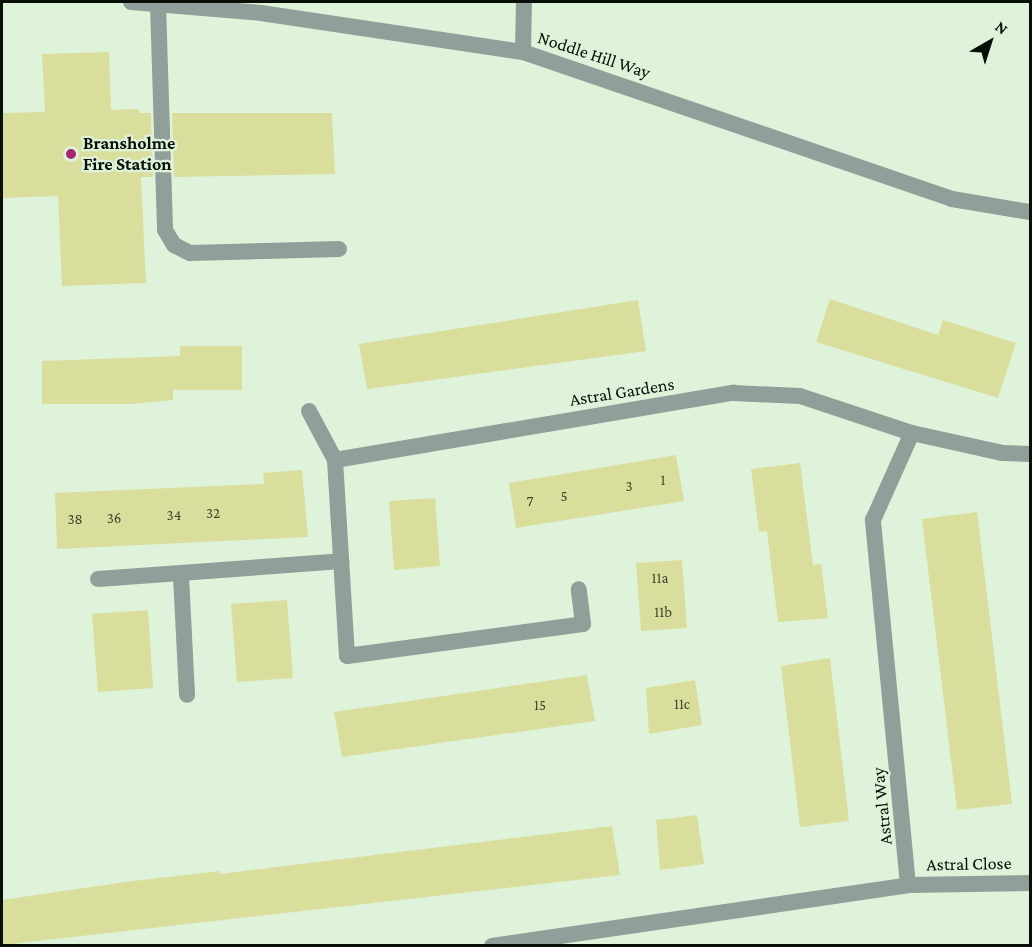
<!DOCTYPE html>
<style>
body{margin:0}
#map{position:relative;width:1032px;height:947px;overflow:hidden;background:#def3da;font-family:"Crimson Pro",serif}
div>[style]{position:absolute}
.building>*{inset:0;background:#dade9d}
.service>*{height:16px;margin:-8px;padding:0 8px;transform-origin:8px;border-radius:8px;background:#909f99}
.minor>*{height:16px;margin:-8px;padding:0 8px;transform-origin:8px;border-radius:8px;background:#909f99}
.dots>*{width:16px;height:16px;translate:-50% -50%;box-sizing:border-box;border:3px solid #def3da;border-radius:50%}
span{translate:-50% -50%;white-space:nowrap;text-align:center;line-height:1.15;-webkit-text-stroke:4.5px #def3da;paint-order:stroke}
.number-label{font-size:15px;color:#3d442c}
.number-label span{-webkit-text-stroke-width:0}
.street-label{font-size:18px;color:#091007}
.poi-label{font-size:18px;color:#091007;font-weight:700}
.left{translate:0 -50%;text-align:left}
.frame{position:absolute;inset:0;border:3px solid #091007;pointer-events:none}
.north{position:absolute;left:960px;top:12px;width:60px;height:60px;-webkit-text-stroke:4px #def3da;paint-order:stroke;rotate:39deg;font-size:16px;font-weight:700;line-height:24px;text-align:center;color:#091007}
.north::after{content:'';display:block;margin:auto;width:21px;height:27px;background:#091007;clip-path:polygon(50% 0,100% 100%,50% 72%,0 100%)}
</style>
<div id="map">
<div class="building">
<i style="clip-path:polygon(109px 52px,111px 110px,139px 109px,139px 113px,151px 113px,153px 177px,141px 177px,146px 283px,62px 286px,58px 196px,2px 198px,2px 113px,45px 112px,42px 54px)"></i>
<i style="clip-path:polygon(172px 113px,332px 113px,335px 174px,174px 177px)"></i>
<i style="clip-path:polygon(830px 299px,938px 335px,943px 320px,1016px 343px,998px 398px,816px 342px)"></i>
<i style="clip-path:polygon(638px 300px,646px 351px,367px 389px,359px 344px)"></i>
<i style="clip-path:polygon(180px 346px,242px 346px,242px 390px,173px 390px,173px 400px,131px 404px,42px 404px,42px 361px,180px 356px)"></i>
<i style="clip-path:polygon(676px 455px,684px 501px,516px 528px,509px 483px)"></i>
<i style="clip-path:polygon(800px 463px,813px 565px,821px 564px,828px 618px,778px 622px,767px 531px,759px 532px,751px 469px)"></i>
<i style="clip-path:polygon(302px 470px,308px 537px,57px 549px,55px 493px,264px 484px,263px 473px)"></i>
<i style="clip-path:polygon(435px 498px,440px 566px,394px 570px,389px 501px)"></i>
<i style="clip-path:polygon(977px 512px,1012px 804px,957px 810px,922px 519px)"></i>
<i style="clip-path:polygon(682px 560px,687px 628px,641px 631px,636px 563px)"></i>
<i style="clip-path:polygon(287px 600px,293px 678px,237px 682px,231px 604px)"></i>
<i style="clip-path:polygon(148px 610px,153px 688px,98px 692px,92px 614px)"></i>
<i style="clip-path:polygon(830px 658px,849px 821px,800px 827px,781px 666px)"></i>
<i style="clip-path:polygon(587px 675px,595px 721px,342px 757px,334px 712px)"></i>
<i style="clip-path:polygon(695px 680px,702px 725px,649px 734px,646px 688px)"></i>
<i style="clip-path:polygon(697px 815px,704px 864px,660px 870px,656px 820px)"></i>
<i style="clip-path:polygon(612px 826px,620px 875px,2px 945px,2px 900px,125px 882px,220px 871px,220px 874px)"></i>
</div>
<div class="service">
<i style="left:158px;top:5px;width:225px;rotate:88.2deg"></i>
<i style="left:165px;top:230px;width:17px;rotate:59deg"></i>
<i style="left:174px;top:245px;width:18px;rotate:27deg"></i>
<i style="left:190px;top:253px;width:149px;rotate:-1.5deg"></i>
</div>
<div class="minor">
<i style="left:131px;top:2px;width:130px;rotate:4.8deg"></i>
<i style="left:261px;top:13px;width:265px;rotate:8.5deg"></i>
<i style="left:523px;top:52px;width:453px;rotate:18.9deg"></i>
<i style="left:952px;top:199px;width:79px;rotate:9.5deg"></i>
<i style="left:523px;top:52px;width:50px;rotate:-88.9deg"></i>
<i style="left:309px;top:411px;width:55px;rotate:62deg"></i>
<i style="left:335px;top:460px;width:196px;rotate:86.5deg"></i>
<i style="left:347px;top:656px;width:238px;rotate:-7.7deg"></i>
<i style="left:583px;top:624px;width:35px;rotate:-97deg"></i>
<i style="left:335px;top:460px;width:404px;rotate:-9.6deg"></i>
<i style="left:733px;top:393px;width:67px;rotate:2.6deg"></i>
<i style="left:800px;top:396px;width:118px;rotate:18.3deg"></i>
<i style="left:181px;top:576px;width:119px;rotate:87.1deg"></i>
<i style="left:98px;top:579px;width:244px;rotate:-4.2deg"></i>
<i style="left:908px;top:885px;width:367px;rotate:-95.5deg"></i>
<i style="left:873px;top:520px;width:95px;rotate:-65.9deg"></i>
<i style="left:912px;top:433px;width:92px;rotate:12.5deg"></i>
<i style="left:1002px;top:453px;width:28px;rotate:2deg"></i>
<i style="left:492px;top:946px;width:420px;rotate:-8.3deg"></i>
<i style="left:908px;top:885px;width:122px;rotate:-0.9deg"></i>
</div>
<div class="dots">
<i style="left:71px;top:154px;background:#a62473"></i>
</div>
<div class="number-label">
<span style="left:663px;top:481px">1</span>
<span style="left:629px;top:487px">3</span>
<span style="left:564px;top:497px">5</span>
<span style="left:530px;top:502px">7</span>
<span style="left:213px;top:514px">32</span>
<span style="left:174px;top:516px">34</span>
<span style="left:114px;top:519px">36</span>
<span style="left:75px;top:520px">38</span>
<span style="left:660px;top:579px">11a</span>
<span style="left:663px;top:613px">11b</span>
<span style="left:682px;top:705px">11c</span>
<span style="left:540px;top:706px">15</span>
</div>
<div class="street-label">
<span style="left:594px;top:55px;rotate:18deg">Noddle Hill Way</span>
<span style="left:622px;top:392px;rotate:-9deg">Astral Gardens</span>
<span style="left:882px;top:806px;rotate:-96deg">Astral Way</span>
<span style="left:969px;top:864px;rotate:-1deg">Astral Close</span>
</div>
<div class="poi-label">
<span class="left" style="left:83px;top:154px">Bransholme<br>Fire Station</span>
</div>
<div class="frame"></div>
<div class="north">N</div>
</div>
